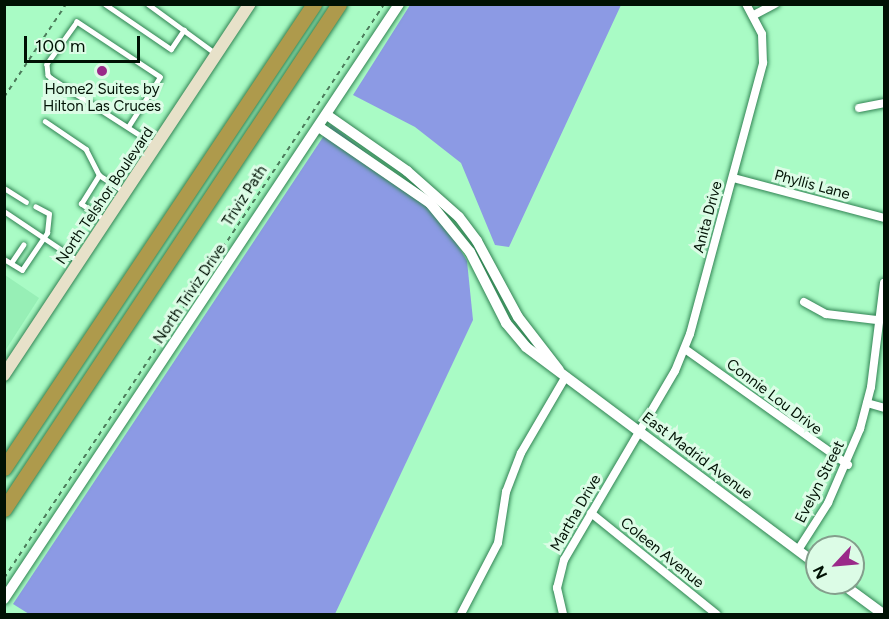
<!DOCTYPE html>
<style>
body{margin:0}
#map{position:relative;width:889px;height:619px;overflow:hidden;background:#a9fbc5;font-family:Figtree,sans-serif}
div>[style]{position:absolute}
.built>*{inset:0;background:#97efb6}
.water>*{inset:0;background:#8c9ae4}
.path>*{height:1.5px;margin-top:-0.75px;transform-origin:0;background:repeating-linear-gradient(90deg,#4c7b5b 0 4.5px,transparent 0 9px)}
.roads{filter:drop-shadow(0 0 2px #318353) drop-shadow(0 0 2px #318353)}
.service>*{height:4.5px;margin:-2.25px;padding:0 2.25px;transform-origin:2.25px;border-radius:2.25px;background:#fff}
.minor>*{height:8px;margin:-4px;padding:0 4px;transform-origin:4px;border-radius:4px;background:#fff}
.tertiary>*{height:10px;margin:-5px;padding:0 5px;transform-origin:5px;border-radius:5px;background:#fff}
.secondary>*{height:12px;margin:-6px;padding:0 6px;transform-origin:6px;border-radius:6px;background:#e7e1c9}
.motorway>*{height:15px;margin:-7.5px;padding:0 7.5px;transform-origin:7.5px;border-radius:7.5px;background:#ae9a4c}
.dots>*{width:16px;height:16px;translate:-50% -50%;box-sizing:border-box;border:3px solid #dcfce6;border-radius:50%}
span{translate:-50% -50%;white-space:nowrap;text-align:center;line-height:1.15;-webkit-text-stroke:6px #dcfce6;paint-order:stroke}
.poi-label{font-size:15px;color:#001104}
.street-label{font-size:15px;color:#001104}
.frame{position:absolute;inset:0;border:6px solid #001104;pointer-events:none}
.north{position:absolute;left:805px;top:535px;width:60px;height:60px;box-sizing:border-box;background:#dcfce6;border:2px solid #849e8c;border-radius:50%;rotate:244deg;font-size:16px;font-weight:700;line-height:24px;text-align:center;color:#001104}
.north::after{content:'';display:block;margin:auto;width:21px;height:27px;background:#9a2a89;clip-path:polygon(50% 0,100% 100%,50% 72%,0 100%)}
.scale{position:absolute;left:24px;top:36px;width:116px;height:27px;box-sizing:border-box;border:3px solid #001104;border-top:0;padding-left:8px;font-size:18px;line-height:21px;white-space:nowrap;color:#001104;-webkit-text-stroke:4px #dcfce6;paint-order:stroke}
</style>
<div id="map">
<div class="built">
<i style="clip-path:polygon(5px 275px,39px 298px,5px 351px)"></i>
</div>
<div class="water">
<i style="clip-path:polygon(410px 5px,621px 5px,509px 247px,495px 245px,461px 163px,415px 127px,353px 95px)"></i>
<i style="clip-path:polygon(331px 125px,435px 206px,467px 261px,473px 320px,335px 614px,29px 614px,13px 604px)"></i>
</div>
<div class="path">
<i style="left:4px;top:97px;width:112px;rotate:-56.3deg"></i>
<i style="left:4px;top:578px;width:688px;rotate:-56.49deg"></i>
</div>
<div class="roads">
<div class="service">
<i style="left:105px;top:4px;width:80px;rotate:34.3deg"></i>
<i style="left:171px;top:49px;width:23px;rotate:-56deg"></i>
<i style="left:148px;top:4px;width:83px;rotate:36.2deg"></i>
<i style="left:45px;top:121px;width:50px;rotate:34.3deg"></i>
<i style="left:86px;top:149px;width:29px;rotate:63deg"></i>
<i style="left:128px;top:127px;width:59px;rotate:-57.4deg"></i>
<i style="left:160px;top:77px;width:100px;rotate:-146.5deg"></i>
<i style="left:77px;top:22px;width:52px;rotate:125.5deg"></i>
<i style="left:47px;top:64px;width:11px;rotate:85deg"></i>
<i style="left:48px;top:75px;width:4px;rotate:45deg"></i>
<i style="left:51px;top:78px;width:122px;rotate:32.7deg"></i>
<i style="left:4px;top:188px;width:26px;rotate:32deg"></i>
<i style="left:4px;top:211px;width:88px;rotate:33.9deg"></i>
<i style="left:104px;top:220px;width:28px;rotate:-145deg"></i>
<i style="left:81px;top:204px;width:34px;rotate:-58deg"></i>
<i style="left:99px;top:175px;width:31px;rotate:33deg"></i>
<i style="left:4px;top:259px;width:21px;rotate:31deg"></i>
<i style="left:22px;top:270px;width:45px;rotate:-56deg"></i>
<i style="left:47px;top:233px;width:19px;rotate:-84deg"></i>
<i style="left:49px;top:214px;width:15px;rotate:-152deg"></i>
<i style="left:11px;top:263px;width:22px;rotate:-56deg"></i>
</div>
<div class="minor">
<i style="left:754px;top:15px;width:24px;rotate:-28deg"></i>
<i style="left:859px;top:108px;width:25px;rotate:-11deg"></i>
<i style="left:733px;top:178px;width:156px;rotate:14.8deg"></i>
<i style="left:804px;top:302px;width:25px;rotate:29deg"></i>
<i style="left:826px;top:314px;width:51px;rotate:6.7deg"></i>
<i style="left:685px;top:349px;width:200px;rotate:35.4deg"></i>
<i style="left:867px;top:403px;width:18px;rotate:16deg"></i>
<i style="left:591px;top:513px;width:161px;rotate:38.9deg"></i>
<i style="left:798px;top:550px;width:56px;rotate:-57.4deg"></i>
<i style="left:828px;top:503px;width:81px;rotate:-66.6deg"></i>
<i style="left:860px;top:429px;width:43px;rotate:-75.3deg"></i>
<i style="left:871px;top:387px;width:105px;rotate:-82.9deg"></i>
<i style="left:461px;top:614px;width:80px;rotate:-62.5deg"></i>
<i style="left:498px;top:543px;width:52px;rotate:-81.1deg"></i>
<i style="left:506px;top:492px;width:42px;rotate:-69deg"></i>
<i style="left:521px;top:453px;width:89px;rotate:-59.7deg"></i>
<i style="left:563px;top:614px;width:27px;rotate:-103deg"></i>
<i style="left:557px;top:588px;width:29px;rotate:-76deg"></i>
<i style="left:564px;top:560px;width:219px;rotate:-59.6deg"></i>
<i style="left:675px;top:371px;width:40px;rotate:-68deg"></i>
<i style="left:690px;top:334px;width:281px;rotate:-74.9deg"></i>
<i style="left:763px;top:63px;width:29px;rotate:-92deg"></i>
<i style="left:762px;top:34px;width:34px;rotate:-118deg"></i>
</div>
<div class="tertiary">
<i style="left:327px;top:115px;width:98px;rotate:35deg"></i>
<i style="left:407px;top:171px;width:69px;rotate:41.5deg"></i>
<i style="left:459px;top:217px;width:30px;rotate:53deg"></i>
<i style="left:477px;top:241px;width:86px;rotate:61.7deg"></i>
<i style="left:518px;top:317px;width:67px;rotate:52.3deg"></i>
<i style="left:319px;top:127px;width:135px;rotate:34.4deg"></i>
<i style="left:430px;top:203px;width:63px;rotate:50.8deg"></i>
<i style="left:470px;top:252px;width:80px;rotate:63.1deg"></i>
<i style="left:506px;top:323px;width:31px;rotate:50deg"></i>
<i style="left:526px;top:347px;width:364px;rotate:36.8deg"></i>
<i style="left:841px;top:583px;width:52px;rotate:36.4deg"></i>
<i style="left:4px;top:599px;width:714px;rotate:-56.42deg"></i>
</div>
<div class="secondary">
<i style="left:4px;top:375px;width:445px;rotate:-56.5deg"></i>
</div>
<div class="motorway">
<i style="left:4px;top:468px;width:558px;rotate:-56.25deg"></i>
<i style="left:4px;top:509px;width:606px;rotate:-56.44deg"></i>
</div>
</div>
<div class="dots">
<i style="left:102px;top:71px;background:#9a2a89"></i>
</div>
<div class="poi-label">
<span style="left:102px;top:98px">Home2 Suites by<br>Hilton Las Cruces</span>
</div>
<div class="street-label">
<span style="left:812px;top:185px;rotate:15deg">Phyllis Lane</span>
<span style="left:105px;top:196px;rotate:-56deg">North Telshor Boulevard</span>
<span style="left:245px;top:196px;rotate:-57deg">Triviz Path</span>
<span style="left:708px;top:217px;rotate:-75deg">Anita Drive</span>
<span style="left:190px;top:294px;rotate:-56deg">North Triviz Drive</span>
<span style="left:774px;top:397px;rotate:37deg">Connie Lou Drive</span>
<span style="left:697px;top:456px;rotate:37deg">East Madrid Avenue</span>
<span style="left:820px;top:482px;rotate:-63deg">Evelyn Street</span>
<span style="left:576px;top:513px;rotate:-60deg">Martha Drive</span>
<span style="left:662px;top:553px;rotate:39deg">Coleen Avenue</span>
</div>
<div class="frame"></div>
<div class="north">N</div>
<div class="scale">100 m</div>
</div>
